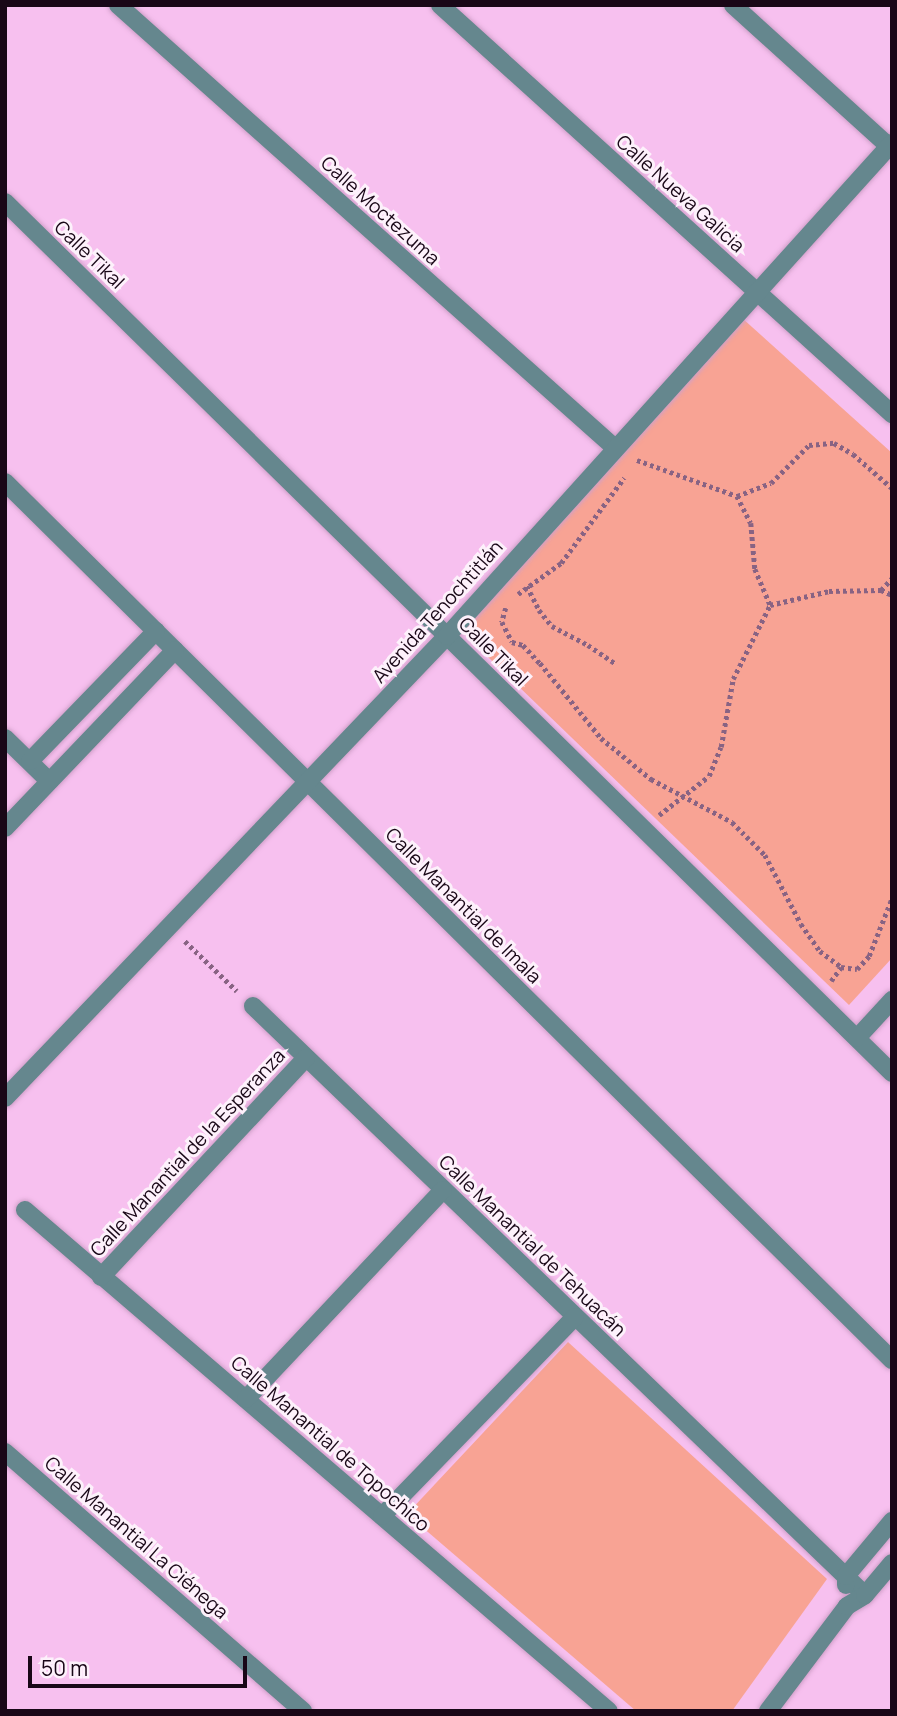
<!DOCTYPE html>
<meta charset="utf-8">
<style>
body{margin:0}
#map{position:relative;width:897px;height:1716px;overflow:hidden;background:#f7c0ef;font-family:Manrope,sans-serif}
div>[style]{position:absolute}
.green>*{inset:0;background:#f8a394}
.path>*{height:4.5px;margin-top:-2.25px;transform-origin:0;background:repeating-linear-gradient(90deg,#886383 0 3.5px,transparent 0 7px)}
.roads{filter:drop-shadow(0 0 2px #cf9fc8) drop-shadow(0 0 2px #cf9fc8)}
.minor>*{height:18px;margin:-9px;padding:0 9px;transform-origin:9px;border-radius:9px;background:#65878e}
span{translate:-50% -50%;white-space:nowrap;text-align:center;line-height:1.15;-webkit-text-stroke:6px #fdf1fb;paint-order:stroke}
.street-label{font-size:19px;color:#190717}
.frame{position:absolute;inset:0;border:7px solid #190717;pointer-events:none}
.scale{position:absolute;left:28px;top:1656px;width:219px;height:32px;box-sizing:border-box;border:4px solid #190717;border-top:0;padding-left:9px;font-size:21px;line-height:24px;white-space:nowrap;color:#190717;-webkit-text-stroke:5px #fdf1fb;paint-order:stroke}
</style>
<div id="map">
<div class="green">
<i style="clip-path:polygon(742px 318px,892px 453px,892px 958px,849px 1005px,461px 631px)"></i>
<i style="clip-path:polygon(568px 1342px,827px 1579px,732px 1711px,636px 1711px,407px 1514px)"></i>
</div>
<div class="path">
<i style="left:637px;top:460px;width:106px;rotate:19.8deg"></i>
<i style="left:737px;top:496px;width:30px;rotate:63deg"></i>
<i style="left:751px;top:523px;width:46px;rotate:85deg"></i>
<i style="left:755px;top:569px;width:39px;rotate:67deg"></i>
<i style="left:737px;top:496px;width:36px;rotate:-21deg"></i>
<i style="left:771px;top:483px;width:54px;rotate:-45deg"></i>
<i style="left:809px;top:445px;width:25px;rotate:-5deg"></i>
<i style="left:834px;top:443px;width:22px;rotate:30deg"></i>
<i style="left:853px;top:454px;width:52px;rotate:41.1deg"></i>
<i style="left:527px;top:586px;width:27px;rotate:63deg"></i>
<i style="left:539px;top:610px;width:21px;rotate:51deg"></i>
<i style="left:552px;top:626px;width:41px;rotate:27.8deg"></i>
<i style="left:588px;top:645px;width:34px;rotate:34deg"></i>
<i style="left:881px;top:590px;width:12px;rotate:24deg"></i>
<i style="left:518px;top:594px;width:53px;rotate:-35.8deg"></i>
<i style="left:561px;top:563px;width:106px;rotate:-53.5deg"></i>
<i style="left:506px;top:608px;width:15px;rotate:106deg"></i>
<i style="left:502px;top:622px;width:22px;rotate:63deg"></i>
<i style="left:512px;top:642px;width:11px;rotate:15deg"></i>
<i style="left:523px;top:645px;width:25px;rotate:47deg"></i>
<i style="left:540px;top:663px;width:97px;rotate:50.9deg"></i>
<i style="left:601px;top:738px;width:65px;rotate:39.4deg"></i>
<i style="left:651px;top:779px;width:92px;rotate:28deg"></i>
<i style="left:732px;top:822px;width:47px;rotate:45deg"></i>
<i style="left:765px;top:855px;width:78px;rotate:62.4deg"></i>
<i style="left:801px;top:924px;width:33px;rotate:55deg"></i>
<i style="left:820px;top:951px;width:26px;rotate:37deg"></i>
<i style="left:841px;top:967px;width:16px;rotate:7deg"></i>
<i style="left:857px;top:969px;width:18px;rotate:-47deg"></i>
<i style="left:869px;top:956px;width:62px;rotate:-68.4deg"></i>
<i style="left:659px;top:815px;width:63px;rotate:-38deg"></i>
<i style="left:709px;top:776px;width:31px;rotate:-68deg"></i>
<i style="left:721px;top:747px;width:69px;rotate:-80deg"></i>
<i style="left:733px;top:679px;width:83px;rotate:-63.4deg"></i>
<i style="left:770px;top:605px;width:61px;rotate:-13.3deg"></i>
<i style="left:829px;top:591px;width:52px;rotate:-1.1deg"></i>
<i style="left:881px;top:590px;width:16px;rotate:-47deg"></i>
<i style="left:185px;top:941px;width:72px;rotate:43.9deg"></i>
<i style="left:831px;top:981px;width:17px;rotate:-54deg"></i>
</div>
<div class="roads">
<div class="minor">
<i style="left:118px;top:5px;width:666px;rotate:41.71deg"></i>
<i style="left:440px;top:5px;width:610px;rotate:42.14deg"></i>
<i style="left:733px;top:5px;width:215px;rotate:42.2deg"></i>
<i style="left:5px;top:202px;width:1243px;rotate:44.48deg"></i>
<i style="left:5px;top:482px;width:1248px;rotate:44.71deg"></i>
<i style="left:5px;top:738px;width:62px;rotate:44.3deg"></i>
<i style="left:30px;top:761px;width:181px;rotate:-45.9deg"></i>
<i style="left:5px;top:828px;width:246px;rotate:-46.3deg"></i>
<i style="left:253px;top:1006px;width:849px;rotate:43.9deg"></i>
<i style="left:857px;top:1038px;width:52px;rotate:-47.4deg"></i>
<i style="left:5px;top:1098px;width:639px;rotate:-46.27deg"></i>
<i style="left:447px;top:636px;width:664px;rotate:-47.93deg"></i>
<i style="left:25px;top:1210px;width:769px;rotate:40.63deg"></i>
<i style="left:101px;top:1277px;width:300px;rotate:-46.9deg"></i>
<i style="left:246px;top:1399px;width:287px;rotate:-46.7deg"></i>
<i style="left:5px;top:1452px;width:395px;rotate:41deg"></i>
<i style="left:382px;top:1516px;width:277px;rotate:-45.9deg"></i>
<i style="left:846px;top:1585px;width:9px;rotate:-90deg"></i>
<i style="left:846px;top:1576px;width:72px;rotate:-50.1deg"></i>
<i style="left:768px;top:1711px;width:131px;rotate:-53deg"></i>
<i style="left:847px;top:1606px;width:21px;rotate:-31deg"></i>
<i style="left:865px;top:1595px;width:42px;rotate:-49.8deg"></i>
</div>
</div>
<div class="street-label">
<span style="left:680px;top:194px;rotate:42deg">Calle Nueva Galicia</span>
<span style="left:380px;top:211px;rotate:42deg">Calle Moctezuma</span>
<span style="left:89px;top:255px;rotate:44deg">Calle Tikal</span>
<span style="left:438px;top:612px;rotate:-48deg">Avenida Tenochtitlán</span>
<span style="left:493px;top:652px;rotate:45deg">Calle Tikal</span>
<span style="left:463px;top:906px;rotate:45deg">Calle Manantial de Imala</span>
<span style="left:188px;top:1153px;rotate:-47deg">Calle Manantial de la Esperanza</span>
<span style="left:532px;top:1246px;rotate:44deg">Calle Manantial de Tehuacán</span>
<span style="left:330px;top:1444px;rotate:41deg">Calle Manantial de Topochico</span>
<span style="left:136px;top:1538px;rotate:41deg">Calle Manantial La Ciénega</span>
</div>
<div class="frame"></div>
<div class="scale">50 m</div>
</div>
